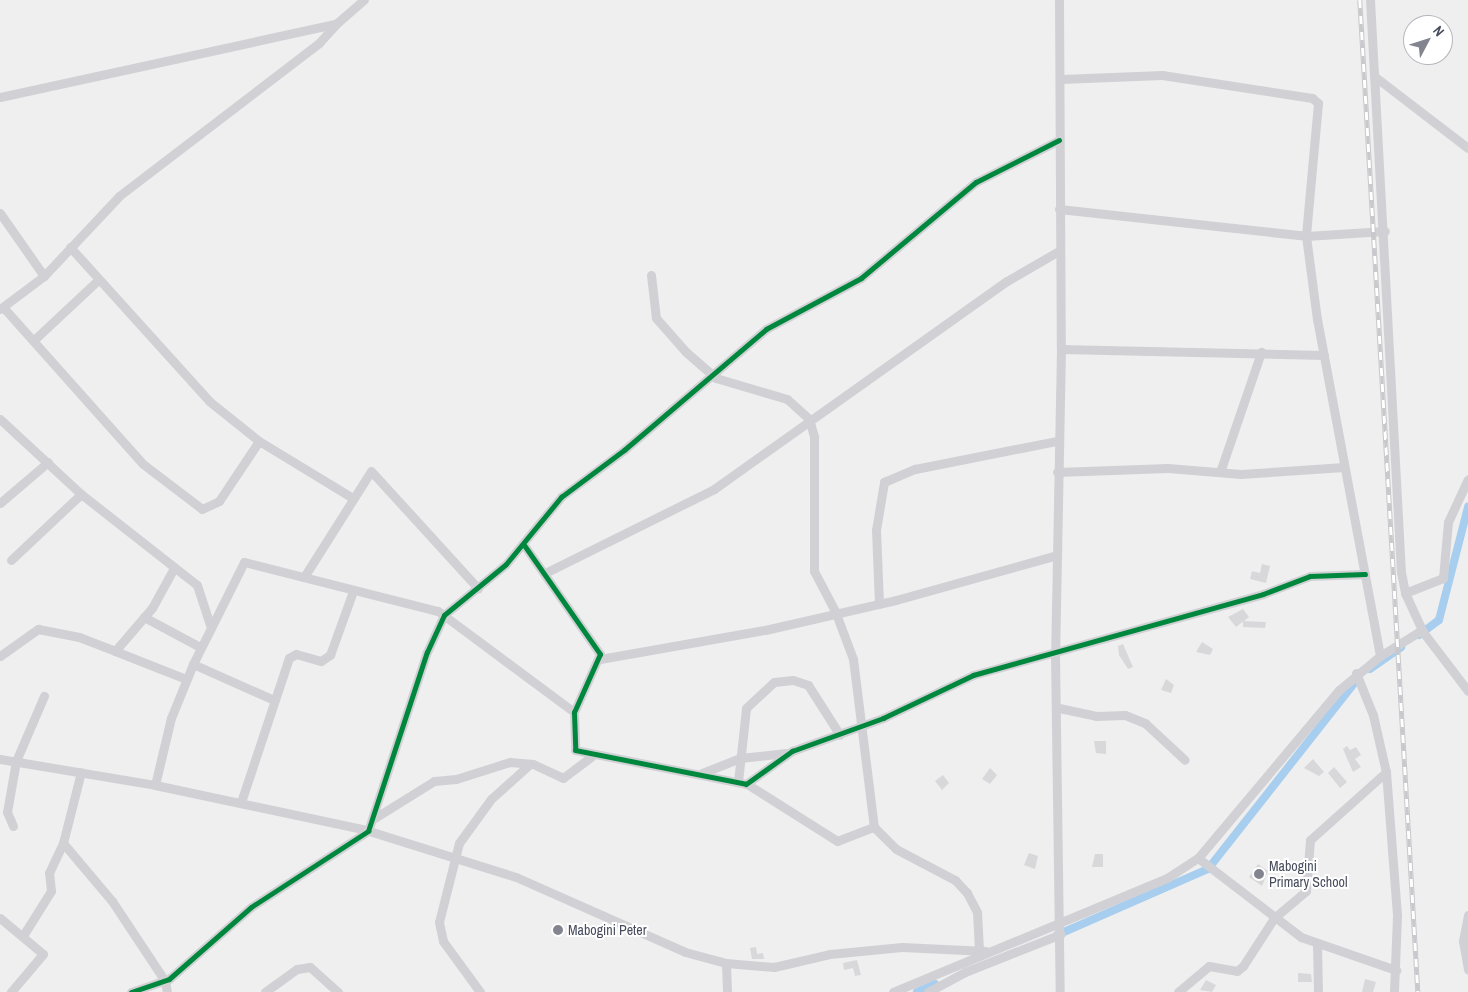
<!DOCTYPE html>
<style>
body{margin:0}
#map{position:relative;width:1468px;height:992px;overflow:hidden;background:#f0efef;font-family:"Archivo Narrow",sans-serif}
div>[style]{position:absolute}
.canal>*{height:8px;margin:-4px;padding:0 4px;transform-origin:4px;border-radius:4px;background:#a7ceee}
.building>*{inset:0;background:#d8d8db}
.minor>*{height:9px;margin:-4.5px;padding:0 4.5px;transform-origin:4.5px;border-radius:4.5px;background:#d1d1d5}
.rail>*{height:4.5px;margin-top:-2.25px;transform-origin:0;background:repeating-linear-gradient(90deg,#fff 0 8px,#c8c9cc 0 16px);box-sizing:border-box;border-block:1px solid #c8c9cc}
.cycleway>*{height:5px;margin:-2.5px;padding:0 2.5px;transform-origin:2.5px;border-radius:2.5px;background:#00873e}
.dots>*{width:14px;height:14px;translate:-50% -50%;box-sizing:border-box;border:2px solid #fff;border-radius:50%}
span{translate:-50% -50%;white-space:nowrap;text-align:center;line-height:1.15;-webkit-text-stroke:4px #fff;paint-order:stroke}
.poi-label{font-size:14px;color:#464c5c}
.left{translate:0 -50%;text-align:left}
.north{position:absolute;left:1403px;top:15px;width:50px;height:50px;box-sizing:border-box;background:#fff;border:1px solid #b5b7be;border-radius:50%;rotate:50deg;font-size:14px;font-weight:700;line-height:20px;text-align:center;color:#464c5c}
.north::after{content:'';display:block;margin:auto;width:18px;height:22px;background:#82858f;clip-path:polygon(50% 0,100% 100%,50% 72%,0 100%)}
</style>
<div id="map">
<div class="canal">
<i style="left:1419px;top:635px;width:25px;rotate:-37deg"></i>
<i style="left:1439px;top:620px;width:117px;rotate:-75.6deg"></i>
<i style="left:1370px;top:669px;width:38px;rotate:-35deg"></i>
<i style="left:1057px;top:935px;width:165px;rotate:-23.6deg"></i>
<i style="left:1208px;top:869px;width:238px;rotate:-51.8deg"></i>
<i style="left:917px;top:992px;width:20px;rotate:-24deg"></i>
</div>
<div class="building">
<i style="clip-path:polygon(1262px 564px,1270px 566px,1266px 583px,1250px 579px,1252px 571px,1260px 573px)"></i>
<i style="clip-path:polygon(1243px 609px,1249px 617px,1236px 627px,1228px 617px)"></i>
<i style="clip-path:polygon(1243px 621px,1266px 622px,1265px 628px,1243px 627px)"></i>
<i style="clip-path:polygon(1202px 642px,1213px 649px,1210px 655px,1196px 652px)"></i>
<i style="clip-path:polygon(1123px 644px,1133px 667px,1128px 669px,1119px 655px,1118px 646px)"></i>
<i style="clip-path:polygon(1166px 679px,1174px 685px,1171px 693px,1161px 690px)"></i>
<i style="clip-path:polygon(1094px 741px,1106px 741px,1106px 754px,1096px 753px)"></i>
<i style="clip-path:polygon(1347px 746px,1350px 750px,1356px 747px,1361px 755px,1355px 759px,1361px 767px,1353px 772px,1343px 749px)"></i>
<i style="clip-path:polygon(1313px 759px,1324px 772px,1319px 776px,1304px 768px)"></i>
<i style="clip-path:polygon(1334px 767px,1347px 782px,1340px 788px,1328px 773px)"></i>
<i style="clip-path:polygon(990px 768px,997px 775px,990px 784px,982px 779px)"></i>
<i style="clip-path:polygon(943px 775px,949px 783px,942px 790px,935px 781px)"></i>
<i style="clip-path:polygon(1029px 853px,1038px 856px,1035px 869px,1024px 865px)"></i>
<i style="clip-path:polygon(1095px 854px,1103px 854px,1103px 867px,1092px 867px)"></i>
<i style="clip-path:polygon(1258px 864px,1268px 871px,1262px 886px,1249px 877px)"></i>
<i style="clip-path:polygon(756px 947px,757px 954px,763px 953px,764px 959px,752px 959px,750px 948px)"></i>
<i style="clip-path:polygon(857px 960px,861px 975px,855px 976px,853px 968px,844px 970px,843px 963px)"></i>
<i style="clip-path:polygon(1298px 973px,1311px 974px,1312px 982px,1298px 982px)"></i>
<i style="clip-path:polygon(1365px 979px,1376px 982px,1373px 992px,1362px 992px)"></i>
<i style="clip-path:polygon(1206px 980px,1216px 985px,1212px 992px,1200px 990px)"></i>
</div>
<div class="minor">
<i style="left:1059px;top:0;width:349px;rotate:89.7deg"></i>
<i style="left:1061px;top:349px;width:305px;rotate:91.1deg"></i>
<i style="left:1055px;top:654px;width:338px;rotate:89.2deg"></i>
<i style="left:1370px;top:0;width:573px;rotate:86.9deg"></i>
<i style="left:1401px;top:572px;width:21px;rotate:79deg"></i>
<i style="left:1405px;top:593px;width:43px;rotate:65.2deg"></i>
<i style="left:1423px;top:632px;width:74px;rotate:52.7deg"></i>
<i style="left:1374px;top:76px;width:118px;rotate:37.5deg"></i>
<i style="left:1061px;top:79px;width:101px;rotate:-2.3deg"></i>
<i style="left:1162px;top:75px;width:152px;rotate:8.7deg"></i>
<i style="left:1312px;top:98px;width:8px;rotate:40deg"></i>
<i style="left:1318px;top:103px;width:134px;rotate:95.2deg"></i>
<i style="left:1306px;top:236px;width:84px;rotate:82.5deg"></i>
<i style="left:1317px;top:319px;width:343px;rotate:79.4deg"></i>
<i style="left:0;top:97px;width:344px;rotate:-12.3deg"></i>
<i style="left:336px;top:24px;width:37px;rotate:-41deg"></i>
<i style="left:1059px;top:209px;width:248px;rotate:6.2deg"></i>
<i style="left:1306px;top:236px;width:79px;rotate:-3.6deg"></i>
<i style="left:0;top:213px;width:77px;rotate:55.1deg"></i>
<i style="left:70px;top:247px;width:207px;rotate:47.9deg"></i>
<i style="left:209px;top:401px;width:64px;rotate:38.7deg"></i>
<i style="left:259px;top:441px;width:108px;rotate:31.3deg"></i>
<i style="left:651px;top:275px;width:43px;rotate:83.4deg"></i>
<i style="left:656px;top:318px;width:45px;rotate:48.6deg"></i>
<i style="left:686px;top:352px;width:40px;rotate:41deg"></i>
<i style="left:716px;top:378px;width:74px;rotate:16.5deg"></i>
<i style="left:787px;top:399px;width:30px;rotate:42deg"></i>
<i style="left:809px;top:419px;width:19px;rotate:74deg"></i>
<i style="left:814px;top:437px;width:134px;rotate:90deg"></i>
<i style="left:814px;top:571px;width:45px;rotate:62.3deg"></i>
<i style="left:835px;top:611px;width:51px;rotate:69.4deg"></i>
<i style="left:853px;top:659px;width:169px;rotate:82.9deg"></i>
<i style="left:874px;top:827px;width:31px;rotate:45deg"></i>
<i style="left:896px;top:849px;width:67px;rotate:27.7deg"></i>
<i style="left:955px;top:880px;width:18px;rotate:47deg"></i>
<i style="left:967px;top:893px;width:21px;rotate:62deg"></i>
<i style="left:977px;top:912px;width:38px;rotate:87deg"></i>
<i style="left:3px;top:307px;width:210px;rotate:48.3deg"></i>
<i style="left:143px;top:464px;width:74px;rotate:37.3deg"></i>
<i style="left:202px;top:509px;width:19px;rotate:-25deg"></i>
<i style="left:219px;top:501px;width:72px;rotate:-56.3deg"></i>
<i style="left:0;top:309px;width:55px;rotate:-36.9deg"></i>
<i style="left:44px;top:276px;width:110px;rotate:-46.8deg"></i>
<i style="left:119px;top:196px;width:252px;rotate:-37.4deg"></i>
<i style="left:319px;top:43px;width:25px;rotate:-48deg"></i>
<i style="left:35px;top:339px;width:86px;rotate:-43.1deg"></i>
<i style="left:1061px;top:349px;width:263px;rotate:1.3deg"></i>
<i style="left:0;top:419px;width:110px;rotate:42.8deg"></i>
<i style="left:81px;top:494px;width:147px;rotate:38.1deg"></i>
<i style="left:197px;top:585px;width:42px;rotate:72deg"></i>
<i style="left:1057px;top:472px;width:111px;rotate:-2.1deg"></i>
<i style="left:1168px;top:468px;width:73px;rotate:4.7deg"></i>
<i style="left:1241px;top:474px;width:103px;rotate:-3.9deg"></i>
<i style="left:1220px;top:472px;width:127px;rotate:-71.1deg"></i>
<i style="left:0;top:503px;width:63px;rotate:-40.5deg"></i>
<i style="left:524px;top:545px;width:133px;rotate:55.1deg"></i>
<i style="left:600px;top:654px;width:64px;rotate:114.1deg"></i>
<i style="left:574px;top:712px;width:38px;rotate:88deg"></i>
<i style="left:575px;top:750px;width:174px;rotate:11.2deg"></i>
<i style="left:746px;top:784px;width:57px;rotate:-35.7deg"></i>
<i style="left:792px;top:751px;width:97px;rotate:-19.9deg"></i>
<i style="left:883px;top:718px;width:100px;rotate:-25.5deg"></i>
<i style="left:973px;top:675px;width:301px;rotate:-15.6deg"></i>
<i style="left:1263px;top:594px;width:50px;rotate:-21deg"></i>
<i style="left:1310px;top:576px;width:55px;rotate:-2.1deg"></i>
<i style="left:11px;top:560px;width:96px;rotate:-43.3deg"></i>
<i style="left:545px;top:573px;width:189px;rotate:-26.4deg"></i>
<i style="left:714px;top:489px;width:359px;rotate:-35.4deg"></i>
<i style="left:1007px;top:281px;width:58px;rotate:-30.1deg"></i>
<i style="left:304px;top:577px;width:125px;rotate:-57.7deg"></i>
<i style="left:371px;top:471px;width:159px;rotate:47.6deg"></i>
<i style="left:1405px;top:593px;width:41px;rotate:-21.5deg"></i>
<i style="left:1443px;top:578px;width:56px;rotate:-84.9deg"></i>
<i style="left:1448px;top:522px;width:47px;rotate:-65.1deg"></i>
<i style="left:879px;top:604px;width:74px;rotate:-92.3deg"></i>
<i style="left:876px;top:530px;width:49px;rotate:-80.5deg"></i>
<i style="left:884px;top:482px;width:34px;rotate:-23deg"></i>
<i style="left:915px;top:469px;width:145px;rotate:-11.2deg"></i>
<i style="left:144px;top:617px;width:64px;rotate:28.2deg"></i>
<i style="left:115px;top:651px;width:76px;rotate:21.5deg"></i>
<i style="left:0;top:656px;width:47px;rotate:-35.4deg"></i>
<i style="left:38px;top:629px;width:42px;rotate:11deg"></i>
<i style="left:79px;top:637px;width:39px;rotate:21deg"></i>
<i style="left:115px;top:651px;width:57px;rotate:-49.3deg"></i>
<i style="left:152px;top:608px;width:46px;rotate:-61.2deg"></i>
<i style="left:600px;top:659px;width:168px;rotate:-10deg"></i>
<i style="left:765px;top:630px;width:134px;rotate:-12.9deg"></i>
<i style="left:896px;top:600px;width:167px;rotate:-15.6deg"></i>
<i style="left:193px;top:664px;width:89px;rotate:24deg"></i>
<i style="left:1356px;top:673px;width:45px;rotate:68deg"></i>
<i style="left:1373px;top:715px;width:58px;rotate:77.2deg"></i>
<i style="left:1386px;top:772px;width:144px;rotate:85.6deg"></i>
<i style="left:1397px;top:916px;width:76px;rotate:92.3deg"></i>
<i style="left:1059px;top:708px;width:38px;rotate:12deg"></i>
<i style="left:1096px;top:716px;width:29px;rotate:-2deg"></i>
<i style="left:1125px;top:715px;width:22px;rotate:22deg"></i>
<i style="left:1145px;top:723px;width:54px;rotate:42.8deg"></i>
<i style="left:0;top:759px;width:157px;rotate:9.5deg"></i>
<i style="left:155px;top:785px;width:216px;rotate:12deg"></i>
<i style="left:366px;top:830px;width:157px;rotate:17.4deg"></i>
<i style="left:516px;top:877px;width:185px;rotate:23.9deg"></i>
<i style="left:685px;top:952px;width:42px;rotate:15deg"></i>
<i style="left:726px;top:963px;width:48px;rotate:4.8deg"></i>
<i style="left:774px;top:967px;width:57px;rotate:-13.1deg"></i>
<i style="left:830px;top:954px;width:72px;rotate:-5.6deg"></i>
<i style="left:902px;top:947px;width:84px;rotate:2.7deg"></i>
<i style="left:702px;top:773px;width:41px;rotate:-21.5deg"></i>
<i style="left:740px;top:758px;width:46px;rotate:-6.2deg"></i>
<i style="left:738px;top:782px;width:74px;rotate:-83.8deg"></i>
<i style="left:746px;top:708px;width:38px;rotate:-43deg"></i>
<i style="left:774px;top:682px;width:19px;rotate:-6deg"></i>
<i style="left:793px;top:680px;width:16px;rotate:18deg"></i>
<i style="left:808px;top:685px;width:59px;rotate:57.4deg"></i>
<i style="left:747px;top:784px;width:107px;rotate:32.3deg"></i>
<i style="left:837px;top:841px;width:40px;rotate:-21deg"></i>
<i style="left:155px;top:785px;width:69px;rotate:-76.6deg"></i>
<i style="left:171px;top:718px;width:58px;rotate:-67.8deg"></i>
<i style="left:193px;top:664px;width:114px;rotate:-63.4deg"></i>
<i style="left:244px;top:562px;width:200px;rotate:14.2deg"></i>
<i style="left:438px;top:611px;width:169px;rotate:36.6deg"></i>
<i style="left:241px;top:802px;width:152px;rotate:-71.6deg"></i>
<i style="left:289px;top:658px;width:8px;rotate:-30deg"></i>
<i style="left:296px;top:654px;width:26px;rotate:16deg"></i>
<i style="left:321px;top:661px;width:11px;rotate:-34deg"></i>
<i style="left:330px;top:655px;width:68px;rotate:-70.2deg"></i>
<i style="left:373px;top:819px;width:72px;rotate:-31.9deg"></i>
<i style="left:434px;top:781px;width:22px;rotate:-5deg"></i>
<i style="left:456px;top:779px;width:57px;rotate:-17.5deg"></i>
<i style="left:510px;top:762px;width:23px;rotate:5deg"></i>
<i style="left:533px;top:764px;width:33px;rotate:25deg"></i>
<i style="left:563px;top:778px;width:35px;rotate:-37deg"></i>
<i style="left:13px;top:826px;width:15px;rotate:-113deg"></i>
<i style="left:7px;top:812px;width:52px;rotate:-80deg"></i>
<i style="left:16px;top:761px;width:71px;rotate:-66.7deg"></i>
<i style="left:63px;top:843px;width:76px;rotate:49.8deg"></i>
<i style="left:112px;top:901px;width:96px;rotate:56.5deg"></i>
<i style="left:165px;top:981px;width:11px;rotate:80deg"></i>
<i style="left:1198px;top:858px;width:130px;rotate:37.5deg"></i>
<i style="left:1301px;top:937px;width:101px;rotate:19.2deg"></i>
<i style="left:1468px;top:915px;width:26px;rotate:101deg"></i>
<i style="left:1463px;top:941px;width:29px;rotate:80deg"></i>
<i style="left:0;top:918px;width:56px;rotate:39.9deg"></i>
<i style="left:43px;top:954px;width:50px;rotate:130.1deg"></i>
<i style="left:24px;top:934px;width:51px;rotate:-57.9deg"></i>
<i style="left:51px;top:891px;width:18px;rotate:-96deg"></i>
<i style="left:49px;top:873px;width:33px;rotate:-65deg"></i>
<i style="left:63px;top:843px;width:73px;rotate:-75.8deg"></i>
<i style="left:1317px;top:944px;width:48px;rotate:88.8deg"></i>
<i style="left:726px;top:963px;width:29px;rotate:88deg"></i>
<i style="left:131px;top:992px;width:40px;rotate:-18.9deg"></i>
<i style="left:169px;top:979px;width:109px;rotate:-41.3deg"></i>
<i style="left:251px;top:907px;width:140px;rotate:-33deg"></i>
<i style="left:368px;top:831px;width:188px;rotate:-71.8deg"></i>
<i style="left:427px;top:652px;width:41px;rotate:-65.3deg"></i>
<i style="left:444px;top:615px;width:80px;rotate:-39.4deg"></i>
<i style="left:506px;top:564px;width:87px;rotate:-50.6deg"></i>
<i style="left:561px;top:497px;width:79px;rotate:-36.7deg"></i>
<i style="left:624px;top:450px;width:187px;rotate:-40.4deg"></i>
<i style="left:766px;top:329px;width:108px;rotate:-28.2deg"></i>
<i style="left:861px;top:278px;width:150px;rotate:-39.9deg"></i>
<i style="left:976px;top:182px;width:93px;rotate:-26.8deg"></i>
<i style="left:265px;top:992px;width:39px;rotate:-36deg"></i>
<i style="left:297px;top:969px;width:13px;rotate:-9deg"></i>
<i style="left:310px;top:967px;width:38px;rotate:42deg"></i>
<i style="left:480px;top:992px;width:63px;rotate:-126deg"></i>
<i style="left:443px;top:941px;width:19px;rotate:-102deg"></i>
<i style="left:439px;top:922px;width:81px;rotate:-75.8deg"></i>
<i style="left:459px;top:843px;width:54px;rotate:-54deg"></i>
<i style="left:491px;top:799px;width:52px;rotate:-41.9deg"></i>
<i style="left:893px;top:992px;width:297px;rotate:-22.6deg"></i>
<i style="left:1167px;top:878px;width:37px;rotate:-33deg"></i>
<i style="left:1198px;top:858px;width:219px;rotate:-50deg"></i>
<i style="left:1339px;top:690px;width:53px;rotate:-39.7deg"></i>
<i style="left:1380px;top:656px;width:49px;rotate:-31.8deg"></i>
<i style="left:928px;top:992px;width:42px;rotate:-28.4deg"></i>
<i style="left:965px;top:972px;width:103px;rotate:-21.6deg"></i>
<i style="left:1178px;top:992px;width:40px;rotate:-40deg"></i>
<i style="left:1209px;top:966px;width:28px;rotate:10deg"></i>
<i style="left:1237px;top:971px;width:8px;rotate:-40deg"></i>
<i style="left:1243px;top:966px;width:57px;rotate:-57.1deg"></i>
<i style="left:1274px;top:918px;width:42px;rotate:-40.2deg"></i>
<i style="left:1306px;top:891px;width:51px;rotate:-85.5deg"></i>
<i style="left:1310px;top:840px;width:102px;rotate:-41.8deg"></i>
</div>
<div class="rail">
<i style="left:1360px;top:0;width:994px;rotate:86.65deg"></i>
</div>
<div class="cycleway">
<i style="left:524px;top:545px;width:133px;rotate:55.1deg"></i>
<i style="left:600px;top:654px;width:64px;rotate:114.1deg"></i>
<i style="left:574px;top:712px;width:38px;rotate:88deg"></i>
<i style="left:575px;top:750px;width:174px;rotate:11.2deg"></i>
<i style="left:746px;top:784px;width:57px;rotate:-35.7deg"></i>
<i style="left:792px;top:751px;width:97px;rotate:-19.9deg"></i>
<i style="left:883px;top:718px;width:100px;rotate:-25.5deg"></i>
<i style="left:973px;top:675px;width:301px;rotate:-15.6deg"></i>
<i style="left:1263px;top:594px;width:50px;rotate:-21deg"></i>
<i style="left:1310px;top:576px;width:55px;rotate:-2.1deg"></i>
<i style="left:131px;top:992px;width:40px;rotate:-18.9deg"></i>
<i style="left:169px;top:979px;width:109px;rotate:-41.3deg"></i>
<i style="left:251px;top:907px;width:140px;rotate:-33deg"></i>
<i style="left:368px;top:831px;width:188px;rotate:-71.8deg"></i>
<i style="left:427px;top:652px;width:41px;rotate:-65.3deg"></i>
<i style="left:444px;top:615px;width:80px;rotate:-39.4deg"></i>
<i style="left:506px;top:564px;width:87px;rotate:-50.6deg"></i>
<i style="left:561px;top:497px;width:79px;rotate:-36.7deg"></i>
<i style="left:624px;top:450px;width:187px;rotate:-40.4deg"></i>
<i style="left:766px;top:329px;width:108px;rotate:-28.2deg"></i>
<i style="left:861px;top:278px;width:150px;rotate:-39.9deg"></i>
<i style="left:976px;top:182px;width:93px;rotate:-26.8deg"></i>
</div>
<div class="dots">
<i style="left:1259px;top:874px;background:#82858f"></i>
<i style="left:558px;top:930px;background:#82858f"></i>
</div>
<div class="poi-label">
<span class="left" style="left:1269px;top:874px">Mabogini<br>Primary School</span>
<span class="left" style="left:568px;top:930px">Mabogini Peter</span>
</div>
<div class="north">N</div>
</div>
